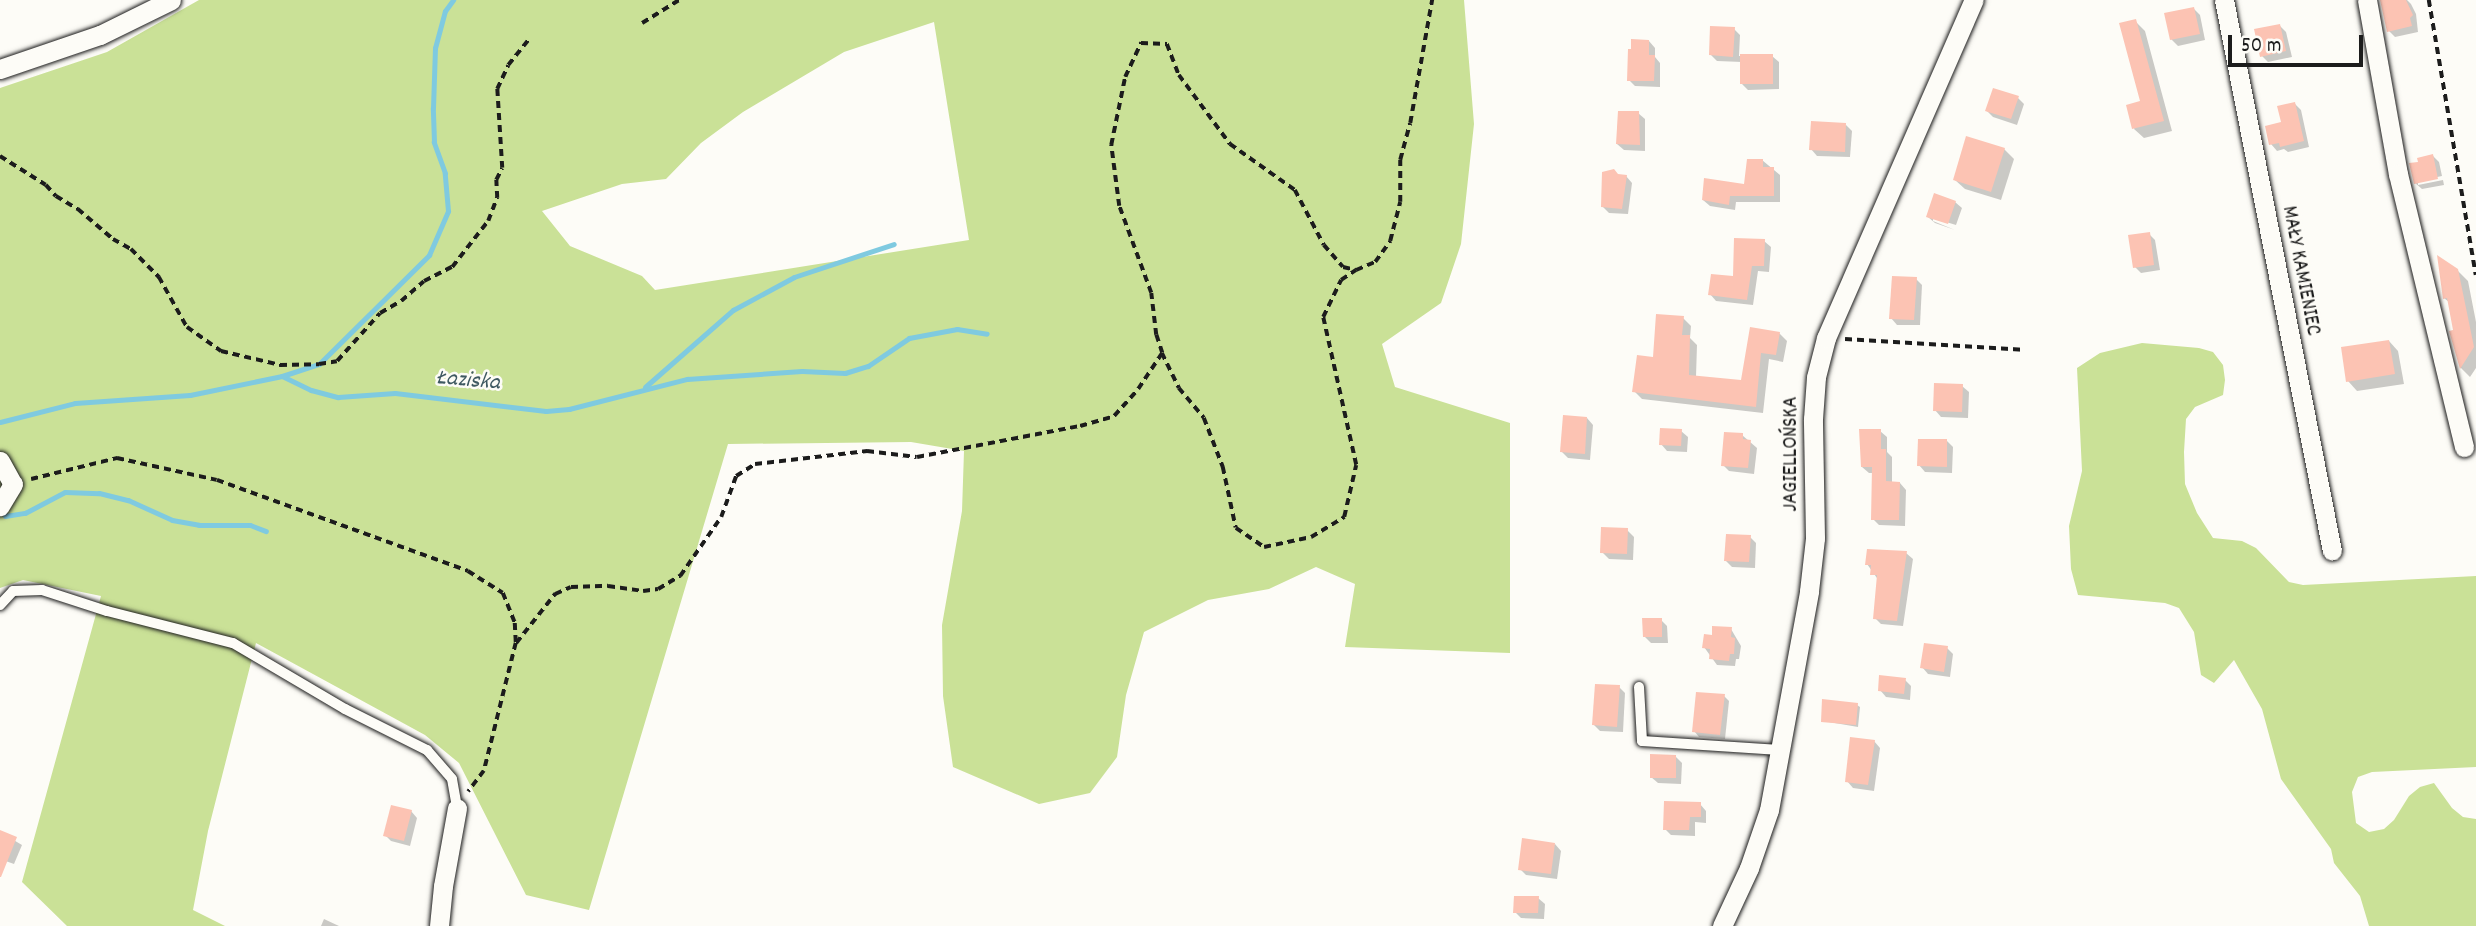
<!DOCTYPE html>
<meta charset="utf-8">
<style>
body{margin:0}
#map{position:relative;width:2476px;height:926px;overflow:hidden;background:#fdfcf7;font-family:Dekko,sans-serif}
div>[style]{position:absolute}
.green>*{inset:0;background:#cae197}
.shadow>*{inset:0;background:#0003}
.stream>*{height:5px;margin:-2.5px;padding:0 2.5px;transform-origin:2.5px;border-radius:2.5px;background:#7fcae0}
.building>*{inset:0;background:#fcc3b3}
.path>*{height:3.5px;margin-top:-1.75px;transform-origin:0;background:repeating-linear-gradient(90deg,#1c1c1c 0 7px,transparent 0 12px)}
.roads{filter:drop-shadow(0 0 2px #1c1c1c) drop-shadow(0 0 2px #1c1c1c)}
.lane>*{height:10px;margin:-5px;padding:0 5px;transform-origin:5px;border-radius:5px;background:#fdfcf7}
.street>*{height:19px;margin:-9.5px;padding:0 9.5px;transform-origin:9.5px;border-radius:9.5px;background:#fdfcf7}
span{translate:-50% -50%;white-space:nowrap;text-align:center;line-height:1.15;-webkit-text-stroke:5px #fdfcf7;paint-order:stroke}
.street-label{font-size:21px;color:#1c1c1c}
.water-label{font-size:23px;color:#3f5961;font-style:italic}
.scale{position:absolute;left:2228px;top:35px;width:135px;height:32px;box-sizing:border-box;border:4px solid #1c1c1c;border-top:0;padding-left:9px;font-size:21px;line-height:24px;white-space:nowrap;color:#1c1c1c;-webkit-text-stroke:5px #fdfcf7;paint-order:stroke}
</style>
<div id="map">
<div class="green">
<i style="clip-path:polygon(evenodd,199px 0,1464px 0,1474px 124px,1461px 244px,1441px 303px,1382px 344px,1395px 387px,1510px 423px,1510px 653px,1345px 647px,1355px 584px,1316px 567px,1269px 589px,1208px 600px,1144px 632px,1126px 695px,1117px 757px,1090px 793px,1039px 804px,953px 767px,943px 696px,942px 625px,962px 511px,964px 451px,911px 442px,728px 444px,589px 910px,526px 895px,459px 763px,425px 735px,256px 643px,208px 831px,193px 910px,225px 926px,67px 926px,22px 882px,101px 596px,23px 580px,0 588px,0 88px,107px 52px,199px 0,934px 22px,969px 240px,655px 290px,642px 276px,570px 246px,542px 211px,622px 184px,666px 179px,701px 143px,743px 112px,844px 52px,934px 22px)"></i>
<i style="clip-path:polygon(2142px 343px,2199px 348px,2213px 352px,2223px 365px,2225px 380px,2223px 395px,2195px 407px,2186px 419px,2184px 452px,2185px 484px,2197px 513px,2213px 538px,2242px 541px,2256px 548px,2289px 582px,2303px 585px,2476px 576px,2476px 767px,2372px 772px,2358px 777px,2352px 792px,2356px 823px,2369px 832px,2384px 829px,2394px 820px,2409px 796px,2420px 787px,2434px 783px,2452px 808px,2463px 817px,2476px 819px,2476px 926px,2369px 926px,2360px 896px,2334px 863px,2331px 849px,2281px 779px,2262px 709px,2234px 660px,2214px 683px,2201px 675px,2194px 632px,2179px 608px,2165px 603px,2078px 595px,2071px 569px,2069px 526px,2082px 471px,2077px 368px,2100px 353px)"></i>
</div>
<div class="shadow">
<i style="clip-path:polygon(2395px 0,2407px 0,2411px 4px,2416px 14px,2418px 32px,2395px 37px,2389px 31px)"></i>
<i style="clip-path:polygon(2194px 9px,2200px 15px,2205px 40px,2178px 46px,2171px 39px)"></i>
<i style="clip-path:polygon(2135px 21px,2145px 31px,2172px 131px,2144px 138px,2134px 129px,2142px 102px)"></i>
<i style="clip-path:polygon(2280px 26px,2286px 32px,2292px 57px,2268px 62px,2262px 56px)"></i>
<i style="clip-path:polygon(1734px 29px,1740px 35px,1739px 56px,1772px 56px,1779px 62px,1779px 89px,1748px 90px,1742px 84px,1742px 62px,1717px 61px,1711px 55px)"></i>
<i style="clip-path:polygon(1649px 41px,1655px 48px,1655px 57px,1660px 63px,1660px 87px,1635px 86px,1629px 80px)"></i>
<i style="clip-path:polygon(2018px 98px,2024px 104px,2017px 125px,1993px 117px,1987px 111px)"></i>
<i style="clip-path:polygon(2295px 104px,2301px 110px,2309px 147px,2288px 152px,2284px 149px,2277px 151px,2271px 144px)"></i>
<i style="clip-path:polygon(1638px 113px,1645px 119px,1645px 151px,1624px 150px,1617px 144px)"></i>
<i style="clip-path:polygon(1846px 125px,1852px 131px,1850px 157px,1817px 156px,1811px 149px)"></i>
<i style="clip-path:polygon(2004px 149px,2014px 159px,2001px 200px,1965px 189px,1955px 180px)"></i>
<i style="clip-path:polygon(2433px 156px,2439px 162px,2442px 176px,2418px 181px,2418px 185px,2443px 180px,2444px 185px,2422px 189px,2415px 183px)"></i>
<i style="clip-path:polygon(1762px 160px,1780px 175px,1780px 202px,1736px 202px,1735px 210px,1710px 206px,1703px 200px,1746px 186px)"></i>
<i style="clip-path:polygon(1618px 176px,1626px 176px,1632px 183px,1628px 214px,1609px 213px,1602px 206px)"></i>
<i style="clip-path:polygon(1955px 202px,1962px 208px,1956px 225px,1933px 218px,1933px 221px,1955px 230px,1935px 223px,1928px 217px)"></i>
<i style="clip-path:polygon(2149px 234px,2155px 240px,2160px 270px,2141px 273px,2135px 267px)"></i>
<i style="clip-path:polygon(1764px 241px,1771px 247px,1769px 272px,1758px 271px,1753px 305px,1716px 301px,1710px 294px,1735px 278px)"></i>
<i style="clip-path:polygon(2457px 270px,2468px 281px,2476px 322px,2476px 368px,2470px 377px,2461px 368px,2451px 333px,2455px 332px,2450px 303px,2444px 298px)"></i>
<i style="clip-path:polygon(1916px 279px,1922px 285px,1920px 325px,1897px 325px,1891px 318px)"></i>
<i style="clip-path:polygon(1683px 318px,1691px 326px,1690px 338px,1697px 345px,1696px 377px,1743px 382px,1751px 329px,1779px 333px,1787px 341px,1783px 362px,1769px 359px,1763px 413px,1642px 399px,1634px 391px)"></i>
<i style="clip-path:polygon(2389px 341px,2398px 351px,2404px 384px,2357px 391px,2348px 381px)"></i>
<i style="clip-path:polygon(1962px 386px,1969px 392px,1968px 418px,1941px 417px,1935px 410px)"></i>
<i style="clip-path:polygon(1587px 418px,1593px 425px,1590px 460px,1568px 458px,1562px 452px)"></i>
<i style="clip-path:polygon(1681px 431px,1688px 437px,1687px 452px,1667px 451px,1661px 444px)"></i>
<i style="clip-path:polygon(1880px 431px,1887px 437px,1887px 452px,1892px 457px,1892px 483px,1900px 483px,1906px 490px,1905px 526px,1879px 525px,1873px 519px,1874px 473px,1869px 473px,1862px 467px)"></i>
<i style="clip-path:polygon(1742px 435px,1757px 448px,1754px 474px,1729px 471px,1723px 465px)"></i>
<i style="clip-path:polygon(1947px 441px,1953px 447px,1952px 473px,1925px 472px,1919px 465px)"></i>
<i style="clip-path:polygon(1627px 530px,1634px 537px,1633px 560px,1609px 559px,1602px 552px)"></i>
<i style="clip-path:polygon(1750px 537px,1756px 543px,1755px 568px,1732px 567px,1726px 561px)"></i>
<i style="clip-path:polygon(1906px 553px,1913px 559px,1903px 626px,1881px 624px,1875px 618px,1879px 581px,1867px 564px)"></i>
<i style="clip-path:polygon(1661px 620px,1667px 626px,1668px 643px,1651px 643px,1645px 637px)"></i>
<i style="clip-path:polygon(1731px 629px,1741px 646px,1739px 659px,1736px 659px,1735px 666px,1717px 665px,1704px 647px,1713px 637px)"></i>
<i style="clip-path:polygon(1947px 648px,1953px 654px,1950px 677px,1928px 674px,1922px 667px)"></i>
<i style="clip-path:polygon(1905px 680px,1911px 686px,1910px 700px,1886px 697px,1880px 690px)"></i>
<i style="clip-path:polygon(1619px 687px,1625px 693px,1623px 732px,1600px 731px,1594px 725px)"></i>
<i style="clip-path:polygon(1724px 696px,1729px 701px,1725px 739px,1699px 737px,1694px 731px)"></i>
<i style="clip-path:polygon(1857px 705px,1860px 707px,1858px 727px,1823px 721px)"></i>
<i style="clip-path:polygon(1874px 741px,1880px 748px,1874px 791px,1853px 788px,1847px 781px)"></i>
<i style="clip-path:polygon(1675px 756px,1682px 763px,1681px 784px,1658px 783px,1651px 777px)"></i>
<i style="clip-path:polygon(1700px 804px,1706px 811px,1706px 823px,1695px 822px,1695px 836px,1671px 835px,1665px 829px)"></i>
<i style="clip-path:polygon(411px 811px,417px 818px,410px 846px,391px 841px,385px 835px)"></i>
<i style="clip-path:polygon(0 832px,22px 845px,14px 864px,0 859px)"></i>
<i style="clip-path:polygon(1555px 844px,1561px 851px,1557px 879px,1526px 875px,1520px 869px)"></i>
<i style="clip-path:polygon(1538px 898px,1545px 904px,1544px 919px,1521px 918px,1515px 912px)"></i>
<i style="clip-path:polygon(324px 919px,339px 926px,321px 926px)"></i>
</div>
<div class="stream">
<i style="left:282px;top:376px;width:32px;rotate:26deg"></i>
<i style="left:311px;top:390px;width:28px;rotate:15deg"></i>
<i style="left:338px;top:397px;width:57px;rotate:-4deg"></i>
<i style="left:395px;top:393px;width:152px;rotate:6.8deg"></i>
<i style="left:546px;top:411px;width:23px;rotate:-5deg"></i>
<i style="left:569px;top:409px;width:122px;rotate:-14.3deg"></i>
<i style="left:687px;top:379px;width:115px;rotate:-4deg"></i>
<i style="left:802px;top:371px;width:43px;rotate:2.7deg"></i>
<i style="left:845px;top:373px;width:24px;rotate:-17deg"></i>
<i style="left:868px;top:366px;width:50px;rotate:-34.3deg"></i>
<i style="left:909px;top:338px;width:49px;rotate:-10.6deg"></i>
<i style="left:957px;top:329px;width:30px;rotate:9deg"></i>
<i style="left:645px;top:387px;width:117px;rotate:-41.2deg"></i>
<i style="left:733px;top:310px;width:69px;rotate:-28.4deg"></i>
<i style="left:794px;top:277px;width:105px;rotate:-18.3deg"></i>
<i style="left:0;top:422px;width:77px;rotate:-14.2deg"></i>
<i style="left:75px;top:403px;width:115px;rotate:-4deg"></i>
<i style="left:190px;top:395px;width:94px;rotate:-11.7deg"></i>
<i style="left:282px;top:376px;width:39px;rotate:-18deg"></i>
<i style="left:319px;top:364px;width:155px;rotate:-44.7deg"></i>
<i style="left:429px;top:255px;width:48px;rotate:-66.6deg"></i>
<i style="left:448px;top:211px;width:38px;rotate:-95deg"></i>
<i style="left:445px;top:173px;width:33px;rotate:-110deg"></i>
<i style="left:434px;top:142px;width:34px;rotate:-92deg"></i>
<i style="left:433px;top:108px;width:60px;rotate:-88.1deg"></i>
<i style="left:435px;top:48px;width:38px;rotate:-75deg"></i>
<i style="left:445px;top:11px;width:14px;rotate:-54deg"></i>
<i style="left:5px;top:516px;width:20px;rotate:-9deg"></i>
<i style="left:25px;top:513px;width:45px;rotate:-27.7deg"></i>
<i style="left:65px;top:492px;width:34px;rotate:2deg"></i>
<i style="left:99px;top:493px;width:30px;rotate:14deg"></i>
<i style="left:128px;top:500px;width:48px;rotate:24.4deg"></i>
<i style="left:172px;top:520px;width:27px;rotate:10deg"></i>
<i style="left:199px;top:525px;width:51px"></i>
<i style="left:250px;top:525px;width:17px;rotate:21deg"></i>
</div>
<div class="building">
<i style="clip-path:polygon(2380px 0,2406px 0,2413px 15px,2410px 18px,2412px 26px,2387px 32px)"></i>
<i style="clip-path:polygon(2194px 7px,2200px 34px,2170px 40px,2164px 13px)"></i>
<i style="clip-path:polygon(2136px 19px,2164px 121px,2132px 129px,2126px 105px,2140px 101px,2119px 23px)"></i>
<i style="clip-path:polygon(2280px 24px,2286px 51px,2260px 57px,2254px 29px)"></i>
<i style="clip-path:polygon(1710px 26px,1735px 27px,1733px 57px,1709px 55px)"></i>
<i style="clip-path:polygon(1631px 39px,1649px 40px,1649px 55px,1655px 55px,1654px 81px,1627px 81px,1628px 49px,1631px 49px)"></i>
<i style="clip-path:polygon(1740px 54px,1773px 54px,1773px 84px,1740px 84px)"></i>
<i style="clip-path:polygon(1993px 88px,2019px 96px,2011px 119px,1985px 111px)"></i>
<i style="clip-path:polygon(2295px 102px,2304px 141px,2280px 147px,2279px 143px,2269px 145px,2265px 126px,2281px 122px,2277px 106px)"></i>
<i style="clip-path:polygon(1618px 111px,1639px 111px,1640px 145px,1616px 144px)"></i>
<i style="clip-path:polygon(1811px 121px,1846px 123px,1845px 152px,1809px 150px)"></i>
<i style="clip-path:polygon(1966px 136px,2005px 148px,1991px 192px,1953px 180px)"></i>
<i style="clip-path:polygon(2433px 154px,2438px 179px,2414px 184px,2409px 163px,2418px 162px,2417px 158px)"></i>
<i style="clip-path:polygon(1747px 159px,1763px 159px,1763px 167px,1774px 167px,1774px 196px,1730px 196px,1729px 205px,1702px 200px,1704px 178px,1744px 184px)"></i>
<i style="clip-path:polygon(1614px 169px,1618px 174px,1627px 175px,1622px 209px,1601px 207px,1602px 172px)"></i>
<i style="clip-path:polygon(1934px 193px,1956px 201px,1948px 224px,1926px 217px)"></i>
<i style="clip-path:polygon(2150px 232px,2154px 265px,2133px 268px,2128px 235px)"></i>
<i style="clip-path:polygon(1734px 238px,1765px 239px,1764px 266px,1752px 266px,1747px 300px,1708px 295px,1711px 274px,1733px 276px)"></i>
<i style="clip-path:polygon(2437px 255px,2458px 269px,2474px 347px,2460px 369px,2449px 331px,2453px 330px,2447px 298px,2443px 299px)"></i>
<i style="clip-path:polygon(1892px 276px,1917px 277px,1914px 320px,1889px 319px)"></i>
<i style="clip-path:polygon(1656px 314px,1684px 316px,1682px 335px,1690px 335px,1689px 375px,1741px 380px,1750px 327px,1780px 332px,1776px 355px,1761px 353px,1756px 407px,1632px 392px,1637px 355px,1653px 357px)"></i>
<i style="clip-path:polygon(2389px 340px,2395px 374px,2346px 382px,2341px 347px)"></i>
<i style="clip-path:polygon(1934px 383px,1963px 384px,1962px 412px,1933px 411px)"></i>
<i style="clip-path:polygon(1563px 415px,1587px 417px,1585px 454px,1560px 452px)"></i>
<i style="clip-path:polygon(1660px 428px,1682px 429px,1681px 446px,1659px 445px)"></i>
<i style="clip-path:polygon(1859px 429px,1881px 429px,1881px 449px,1886px 449px,1886px 481px,1900px 482px,1899px 520px,1871px 520px,1872px 467px,1861px 467px)"></i>
<i style="clip-path:polygon(1724px 432px,1743px 433px,1743px 439px,1751px 440px,1748px 468px,1721px 466px)"></i>
<i style="clip-path:polygon(1918px 439px,1947px 439px,1947px 467px,1917px 466px)"></i>
<i style="clip-path:polygon(1601px 527px,1628px 528px,1627px 554px,1600px 553px)"></i>
<i style="clip-path:polygon(1726px 534px,1751px 535px,1749px 562px,1724px 561px)"></i>
<i style="clip-path:polygon(1867px 549px,1907px 551px,1897px 621px,1873px 619px,1877px 575px,1870px 575px,1871px 565px,1865px 565px)"></i>
<i style="clip-path:polygon(1642px 618px,1662px 618px,1662px 637px,1643px 637px)"></i>
<i style="clip-path:polygon(1712px 626px,1732px 627px,1731px 637px,1735px 638px,1734px 654px,1730px 654px,1729px 661px,1709px 659px,1710px 649px,1702px 648px,1704px 634px,1712px 635px)"></i>
<i style="clip-path:polygon(1924px 643px,1948px 646px,1944px 672px,1920px 668px)"></i>
<i style="clip-path:polygon(1879px 675px,1906px 678px,1904px 694px,1878px 691px)"></i>
<i style="clip-path:polygon(1595px 684px,1620px 685px,1617px 727px,1592px 725px)"></i>
<i style="clip-path:polygon(1696px 692px,1725px 694px,1720px 735px,1692px 732px)"></i>
<i style="clip-path:polygon(1822px 699px,1858px 703px,1856px 725px,1821px 722px)"></i>
<i style="clip-path:polygon(1850px 737px,1875px 740px,1868px 785px,1845px 782px)"></i>
<i style="clip-path:polygon(1650px 754px,1676px 755px,1676px 778px,1650px 778px)"></i>
<i style="clip-path:polygon(1664px 801px,1701px 802px,1701px 817px,1690px 817px,1689px 830px,1663px 830px)"></i>
<i style="clip-path:polygon(391px 805px,412px 810px,404px 841px,383px 836px)"></i>
<i style="clip-path:polygon(0 830px,17px 837px,1px 877px,0 877px)"></i>
<i style="clip-path:polygon(1522px 838px,1555px 843px,1551px 874px,1518px 870px)"></i>
<i style="clip-path:polygon(1514px 896px,1539px 896px,1538px 913px,1513px 913px)"></i>
</div>
<div class="path">
<i style="left:2429px;top:0;width:279px;rotate:80.3deg"></i>
<i style="left:642px;top:23px;width:44px;rotate:-31.9deg"></i>
<i style="left:0;top:156px;width:54px;rotate:32.2deg"></i>
<i style="left:46px;top:185px;width:15px;rotate:48deg"></i>
<i style="left:56px;top:196px;width:26px;rotate:31deg"></i>
<i style="left:78px;top:209px;width:46px;rotate:40.6deg"></i>
<i style="left:113px;top:239px;width:21px;rotate:29deg"></i>
<i style="left:131px;top:249px;width:40px;rotate:45deg"></i>
<i style="left:159px;top:277px;width:57px;rotate:60.8deg"></i>
<i style="left:187px;top:327px;width:42px;rotate:35.2deg"></i>
<i style="left:221px;top:351px;width:61px;rotate:13.3deg"></i>
<i style="left:280px;top:365px;width:39px;rotate:-1deg"></i>
<i style="left:319px;top:364px;width:18px;rotate:-9deg"></i>
<i style="left:337px;top:361px;width:64px;rotate:-48.1deg"></i>
<i style="left:380px;top:313px;width:24px;rotate:-30deg"></i>
<i style="left:401px;top:301px;width:30px;rotate:-41deg"></i>
<i style="left:424px;top:281px;width:31px;rotate:-27deg"></i>
<i style="left:452px;top:267px;width:58px;rotate:-52deg"></i>
<i style="left:488px;top:221px;width:25px;rotate:-69deg"></i>
<i style="left:497px;top:198px;width:18px;rotate:-93deg"></i>
<i style="left:496px;top:180px;width:13px;rotate:-63deg"></i>
<i style="left:502px;top:168px;width:79px;rotate:-93.6deg"></i>
<i style="left:497px;top:89px;width:26px;rotate:-65deg"></i>
<i style="left:508px;top:65px;width:32px;rotate:-51deg"></i>
<i style="left:1845px;top:339px;width:178px;rotate:3.5deg"></i>
<i style="left:1162px;top:353px;width:19px;rotate:-108deg"></i>
<i style="left:1156px;top:335px;width:42px;rotate:-96.8deg"></i>
<i style="left:1151px;top:293px;width:93px;rotate:-110.2deg"></i>
<i style="left:1119px;top:206px;width:62px;rotate:-97.5deg"></i>
<i style="left:1111px;top:145px;width:69px;rotate:-78.4deg"></i>
<i style="left:1125px;top:77px;width:38px;rotate:-65deg"></i>
<i style="left:1141px;top:43px;width:26px;rotate:2deg"></i>
<i style="left:1167px;top:44px;width:33px;rotate:69deg"></i>
<i style="left:1179px;top:75px;width:86px;rotate:53.5deg"></i>
<i style="left:1230px;top:144px;width:80px;rotate:35.3deg"></i>
<i style="left:1295px;top:190px;width:62px;rotate:62.2deg"></i>
<i style="left:1324px;top:245px;width:29px;rotate:49deg"></i>
<i style="left:1343px;top:267px;width:13px;rotate:13deg"></i>
<i style="left:1356px;top:270px;width:21px;rotate:-23deg"></i>
<i style="left:1375px;top:262px;width:26px;rotate:-54deg"></i>
<i style="left:1390px;top:241px;width:40px;rotate:-75.6deg"></i>
<i style="left:1400px;top:202px;width:42px;rotate:-90deg"></i>
<i style="left:1400px;top:160px;width:38px;rotate:-75deg"></i>
<i style="left:1410px;top:123px;width:125px;rotate:-79.9deg"></i>
<i style="left:31px;top:479px;width:89px;rotate:-13.7deg"></i>
<i style="left:117px;top:458px;width:102px;rotate:12.4deg"></i>
<i style="left:217px;top:480px;width:267px;rotate:19.9deg"></i>
<i style="left:468px;top:571px;width:41px;rotate:32.2deg"></i>
<i style="left:503px;top:593px;width:32px;rotate:68deg"></i>
<i style="left:515px;top:623px;width:20px;rotate:87deg"></i>
<i style="left:516px;top:643px;width:132px;rotate:104deg"></i>
<i style="left:484px;top:771px;width:26px;rotate:127deg"></i>
<i style="left:516px;top:643px;width:63px;rotate:-51.5deg"></i>
<i style="left:555px;top:594px;width:17px;rotate:-24deg"></i>
<i style="left:571px;top:587px;width:37px;rotate:-2deg"></i>
<i style="left:608px;top:586px;width:35px;rotate:8deg"></i>
<i style="left:643px;top:591px;width:15px;rotate:-8deg"></i>
<i style="left:658px;top:589px;width:26px;rotate:-31deg"></i>
<i style="left:680px;top:576px;width:72px;rotate:-55.2deg"></i>
<i style="left:721px;top:517px;width:44px;rotate:-69.9deg"></i>
<i style="left:736px;top:476px;width:22px;rotate:-32deg"></i>
<i style="left:755px;top:464px;width:113px;rotate:-6.6deg"></i>
<i style="left:867px;top:451px;width:50px;rotate:6.8deg"></i>
<i style="left:917px;top:457px;width:166px;rotate:-10.8deg"></i>
<i style="left:1080px;top:426px;width:35px;rotate:-16deg"></i>
<i style="left:1114px;top:416px;width:36px;rotate:-48deg"></i>
<i style="left:1138px;top:389px;width:43px;rotate:-56.3deg"></i>
<i style="left:1162px;top:353px;width:39px;rotate:64deg"></i>
<i style="left:1179px;top:388px;width:39px;rotate:50deg"></i>
<i style="left:1204px;top:418px;width:53px;rotate:68.8deg"></i>
<i style="left:1223px;top:467px;width:62px;rotate:78deg"></i>
<i style="left:1236px;top:528px;width:34px;rotate:34deg"></i>
<i style="left:1264px;top:547px;width:48px;rotate:-12deg"></i>
<i style="left:1311px;top:537px;width:39px;rotate:-31deg"></i>
<i style="left:1344px;top:517px;width:53px;rotate:-77deg"></i>
<i style="left:1356px;top:465px;width:152px;rotate:-102.6deg"></i>
<i style="left:1323px;top:317px;width:41px;rotate:-64.1deg"></i>
<i style="left:1341px;top:280px;width:18px;rotate:-34deg"></i>
</div>
<div class="roads">
<div class="lane">
<i style="left:0;top:605px;width:19px;rotate:-47deg"></i>
<i style="left:13px;top:591px;width:29px;rotate:-2deg"></i>
<i style="left:42px;top:590px;width:68px;rotate:17.9deg"></i>
<i style="left:107px;top:611px;width:130px;rotate:14.3deg"></i>
<i style="left:233px;top:643px;width:130px;rotate:30.5deg"></i>
<i style="left:345px;top:709px;width:92px;rotate:26.6deg"></i>
<i style="left:427px;top:750px;width:38px;rotate:49deg"></i>
<i style="left:452px;top:779px;width:29px;rotate:80deg"></i>
<i style="left:1639px;top:687px;width:54px;rotate:86.8deg"></i>
<i style="left:1642px;top:741px;width:138px;rotate:3.7deg"></i>
</div>
<div class="street">
<i style="left:2224px;top:0;width:561px;rotate:78.91deg"></i>
<i style="left:2367px;top:0;width:177px;rotate:79.9deg"></i>
<i style="left:2398px;top:174px;width:281px;rotate:76.4deg"></i>
<i style="left:0;top:69px;width:106px;rotate:-18.8deg"></i>
<i style="left:100px;top:35px;width:79px;rotate:-26.2deg"></i>
<i style="left:0;top:461px;width:26px;rotate:61deg"></i>
<i style="left:13px;top:484px;width:26px;rotate:121deg"></i>
<i style="left:439px;top:926px;width:40px;rotate:-84.3deg"></i>
<i style="left:443px;top:886px;width:79px;rotate:-79.8deg"></i>
<i style="left:1722px;top:926px;width:64px;rotate:-65deg"></i>
<i style="left:1749px;top:868px;width:61px;rotate:-71deg"></i>
<i style="left:1769px;top:810px;width:223px;rotate:-79.6deg"></i>
<i style="left:1809px;top:591px;width:53px;rotate:-83.5deg"></i>
<i style="left:1815px;top:538px;width:119px;rotate:-91deg"></i>
<i style="left:1813px;top:419px;width:42px;rotate:-85.9deg"></i>
<i style="left:1816px;top:377px;width:40px;rotate:-75.6deg"></i>
<i style="left:1826px;top:338px;width:369px;rotate:-66.4deg"></i>
</div>
</div>
<div class="street-label">
<span style="left:2300px;top:271px;rotate:79deg">MAŁY KAMIENIEC</span>
<span style="left:1792px;top:454px;rotate:-90deg">JAGIELLOŃSKA</span>
</div>
<div class="water-label">
<span style="left:468px;top:382px;rotate:5deg">Łaziska</span>
</div>
<div class="scale">50 m</div>
</div>
